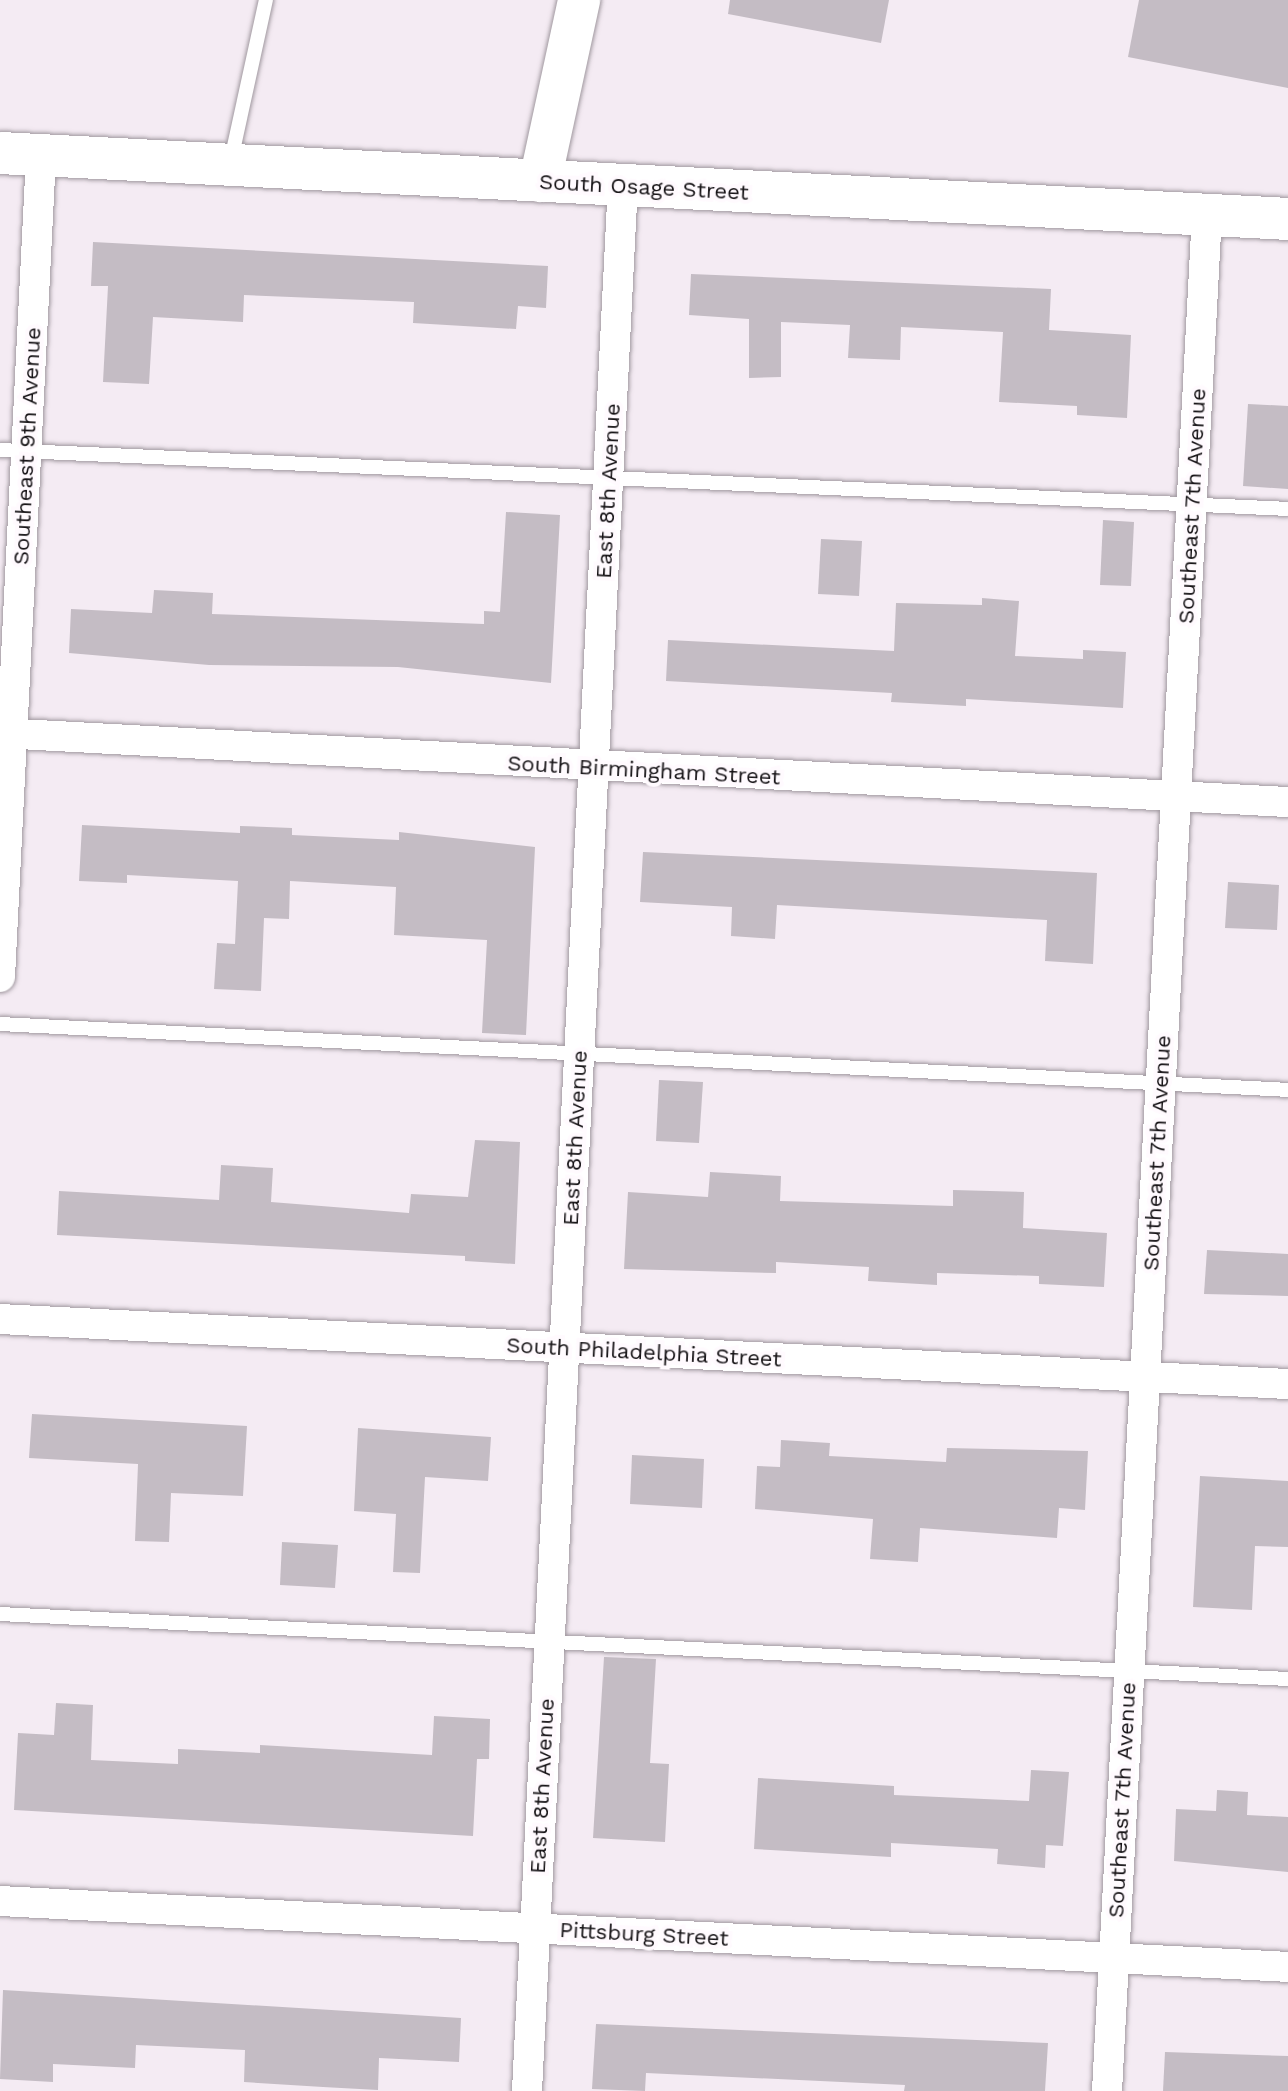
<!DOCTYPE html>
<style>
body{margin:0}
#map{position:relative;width:1288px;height:2091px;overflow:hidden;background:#f4ebf3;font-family:"Work Sans",sans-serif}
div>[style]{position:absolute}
.building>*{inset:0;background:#c4bcc4}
.roads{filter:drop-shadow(0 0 2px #a0989f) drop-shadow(0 0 2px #a0989f)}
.lane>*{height:14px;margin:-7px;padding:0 7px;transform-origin:7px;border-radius:7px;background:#fff}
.street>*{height:30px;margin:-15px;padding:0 15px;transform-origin:15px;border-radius:15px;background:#fff}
.secondary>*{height:42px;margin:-21px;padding:0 21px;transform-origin:21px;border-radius:21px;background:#fff}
span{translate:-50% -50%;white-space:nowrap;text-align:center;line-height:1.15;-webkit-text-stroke:8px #fffafe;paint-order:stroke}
.street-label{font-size:22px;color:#151215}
</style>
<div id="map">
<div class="building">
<i style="clip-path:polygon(730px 0,889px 0,881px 43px,728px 14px)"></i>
<i style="clip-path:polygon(1139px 0,1288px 0,1288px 88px,1128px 57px)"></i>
<i style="clip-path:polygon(93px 242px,548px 266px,546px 308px,518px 306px,516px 329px,413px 323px,414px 302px,244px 295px,243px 322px,153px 317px,149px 384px,103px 382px,108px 286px,91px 286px)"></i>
<i style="clip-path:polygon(691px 274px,1051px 289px,1049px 330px,1131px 335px,1127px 418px,1077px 415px,1077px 406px,999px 402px,1003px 332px,901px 327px,900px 360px,848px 358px,850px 325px,781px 322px,781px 377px,749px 378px,749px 319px,689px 315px)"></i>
<i style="clip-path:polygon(1248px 404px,1288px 406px,1288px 489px,1243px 486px)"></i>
<i style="clip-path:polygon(506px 512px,560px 515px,551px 683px,398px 667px,209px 665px,69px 653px,71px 609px,152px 613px,154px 590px,213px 593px,212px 614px,484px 624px,484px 611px,500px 612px)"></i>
<i style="clip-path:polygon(1103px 520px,1134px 522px,1131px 586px,1100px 585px)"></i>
<i style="clip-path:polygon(821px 539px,862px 541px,859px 596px,818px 594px)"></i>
<i style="clip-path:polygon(982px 598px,1019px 601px,1015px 656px,1083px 659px,1083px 650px,1126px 652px,1123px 708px,966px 699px,966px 706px,891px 702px,892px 693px,666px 681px,668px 640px,894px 651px,896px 603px,982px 605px)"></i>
<i style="clip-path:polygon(82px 825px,240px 833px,240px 826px,292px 828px,292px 835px,399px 840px,399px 832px,535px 847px,526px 1035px,482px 1033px,487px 940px,394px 935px,396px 887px,290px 881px,289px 919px,264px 918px,261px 991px,214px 989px,217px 943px,235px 944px,238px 881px,127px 875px,127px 883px,79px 881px)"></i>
<i style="clip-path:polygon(643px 852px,1097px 873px,1093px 964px,1045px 961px,1047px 920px,777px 905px,775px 939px,731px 936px,732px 907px,640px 902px)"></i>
<i style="clip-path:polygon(1228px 882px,1279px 885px,1277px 930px,1225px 928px)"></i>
<i style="clip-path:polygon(659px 1080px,703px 1082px,699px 1143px,656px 1141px)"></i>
<i style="clip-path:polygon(475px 1140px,520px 1142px,515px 1264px,465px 1261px,465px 1256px,57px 1235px,59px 1191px,219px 1200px,221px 1165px,273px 1168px,271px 1202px,409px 1213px,411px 1194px,468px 1197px)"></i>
<i style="clip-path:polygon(710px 1172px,781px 1176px,780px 1201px,953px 1206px,953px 1190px,1024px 1192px,1023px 1228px,1107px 1233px,1104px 1287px,1039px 1284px,1039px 1276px,937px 1273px,937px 1285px,868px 1281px,869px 1267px,776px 1262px,776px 1273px,624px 1269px,628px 1192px,708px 1197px)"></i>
<i style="clip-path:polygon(1207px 1250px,1288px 1254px,1288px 1296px,1204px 1294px)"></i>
<i style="clip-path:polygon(32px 1414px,247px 1426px,243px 1496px,171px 1493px,169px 1542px,135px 1541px,138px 1464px,29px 1458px)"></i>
<i style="clip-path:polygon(358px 1428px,491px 1437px,488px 1481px,425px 1477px,420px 1573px,393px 1572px,396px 1514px,354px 1511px)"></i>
<i style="clip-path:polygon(781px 1440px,830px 1443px,829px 1456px,946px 1462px,947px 1448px,1088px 1451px,1085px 1510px,1059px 1508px,1057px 1538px,920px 1528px,918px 1562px,870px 1559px,873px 1519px,755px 1509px,757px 1466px,780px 1467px)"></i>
<i style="clip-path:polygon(632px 1455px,704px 1459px,702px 1508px,630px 1504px)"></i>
<i style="clip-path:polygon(1200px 1476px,1288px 1481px,1288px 1547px,1255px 1546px,1252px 1610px,1193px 1607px)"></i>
<i style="clip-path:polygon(282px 1542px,338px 1545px,335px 1588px,280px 1585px)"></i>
<i style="clip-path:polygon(604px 1657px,656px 1659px,650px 1763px,669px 1764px,665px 1842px,593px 1838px)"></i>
<i style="clip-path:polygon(56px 1703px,93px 1705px,91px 1760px,178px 1764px,178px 1749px,260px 1753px,260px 1745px,432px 1755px,434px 1716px,490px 1719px,489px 1759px,477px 1759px,473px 1836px,14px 1810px,18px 1733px,54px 1735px)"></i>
<i style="clip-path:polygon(1031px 1770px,1069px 1772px,1063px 1846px,1046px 1845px,1045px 1868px,997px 1864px,998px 1849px,891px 1843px,891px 1857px,754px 1849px,758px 1778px,894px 1786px,894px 1795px,1029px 1801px)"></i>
<i style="clip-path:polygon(1217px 1790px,1248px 1792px,1247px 1815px,1288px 1817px,1288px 1872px,1174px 1861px,1176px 1809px,1216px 1811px)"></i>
<i style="clip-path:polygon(3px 1990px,461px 2018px,459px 2062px,379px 2058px,378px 2090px,323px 2087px,244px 2082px,245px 2050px,136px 2045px,135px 2068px,53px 2064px,53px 2082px,0 2079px)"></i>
<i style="clip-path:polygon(596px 2024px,1048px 2043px,1045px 2091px,904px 2091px,905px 2085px,646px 2073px,645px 2091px,592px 2089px)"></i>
<i style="clip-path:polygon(1165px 2052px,1288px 2056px,1288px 2091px,1163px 2091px)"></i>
</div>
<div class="roads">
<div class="lane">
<i style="left:231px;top:160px;width:164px;rotate:-77.7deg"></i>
<i style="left:0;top:450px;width:1289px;rotate:2.62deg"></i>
<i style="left:0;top:1024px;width:1290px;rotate:2.93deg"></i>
<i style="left:0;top:1614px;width:1290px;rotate:2.89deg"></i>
</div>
<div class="street">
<i style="left:0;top:733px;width:1290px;rotate:3.07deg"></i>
<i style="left:0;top:977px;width:822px;rotate:-87.14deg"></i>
<i style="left:0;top:1319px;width:1290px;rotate:2.89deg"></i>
<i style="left:0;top:1901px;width:1290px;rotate:2.93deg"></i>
<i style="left:527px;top:2091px;width:1907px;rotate:-87.12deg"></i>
<i style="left:1107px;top:2091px;width:1879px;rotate:-86.95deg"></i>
</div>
<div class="secondary">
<i style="left:0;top:153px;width:1290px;rotate:2.93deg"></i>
<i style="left:540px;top:181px;width:185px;rotate:-77.8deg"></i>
</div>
</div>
<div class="street-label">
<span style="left:644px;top:187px;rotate:3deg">South Osage Street</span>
<span style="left:27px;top:446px;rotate:-87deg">Southeast 9th Avenue</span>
<span style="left:608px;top:491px;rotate:-87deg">East 8th Avenue</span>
<span style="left:1192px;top:506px;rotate:-87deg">Southeast 7th Avenue</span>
<span style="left:644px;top:770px;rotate:3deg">South Birmingham Street</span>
<span style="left:575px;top:1138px;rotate:-87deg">East 8th Avenue</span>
<span style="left:1157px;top:1153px;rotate:-87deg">Southeast 7th Avenue</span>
<span style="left:644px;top:1352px;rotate:3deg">South Philadelphia Street</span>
<span style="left:542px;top:1786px;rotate:-87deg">East 8th Avenue</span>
<span style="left:1122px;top:1800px;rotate:-87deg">Southeast 7th Avenue</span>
<span style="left:644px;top:1934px;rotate:3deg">Pittsburg Street</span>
</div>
</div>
